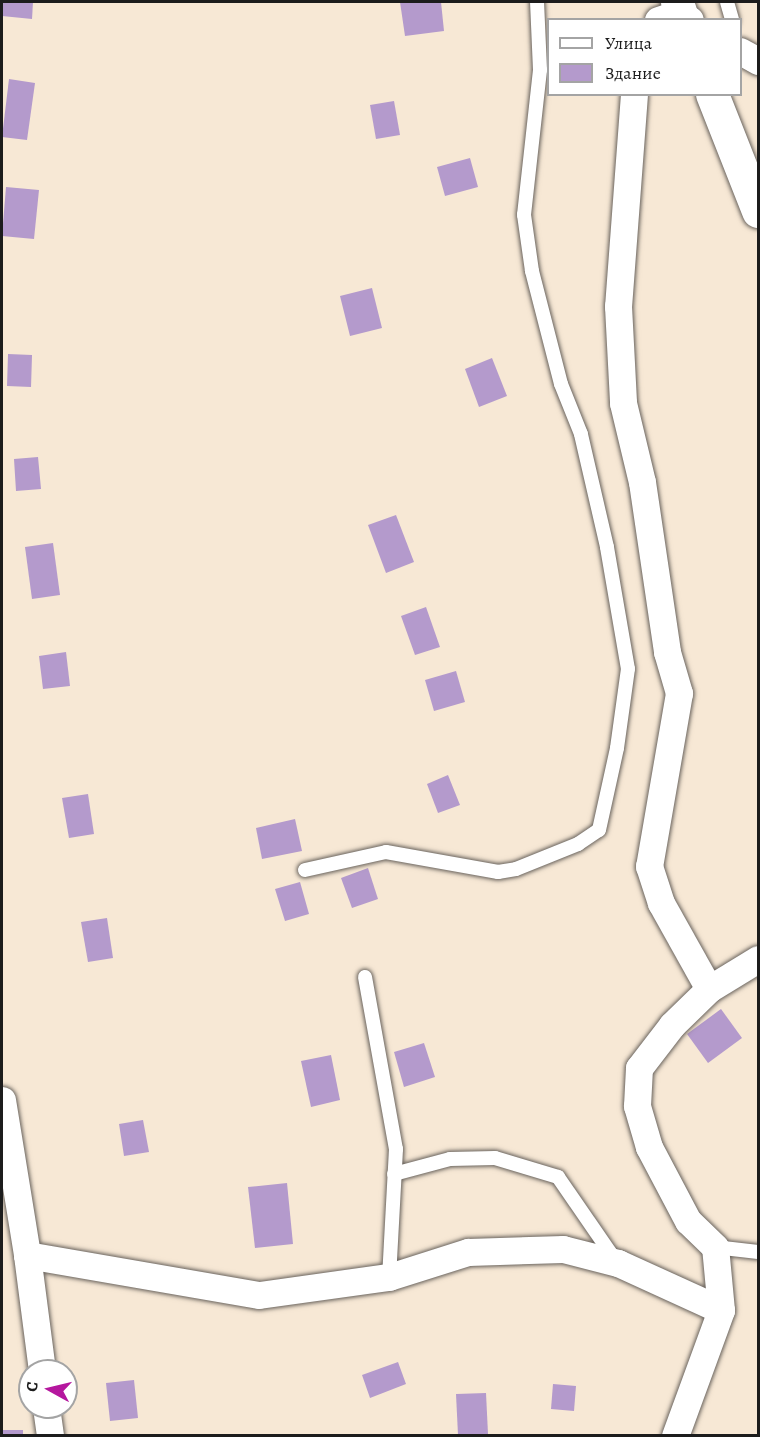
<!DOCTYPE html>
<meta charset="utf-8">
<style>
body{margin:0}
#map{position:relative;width:760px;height:1437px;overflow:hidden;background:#f7e8d5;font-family:Alegreya,serif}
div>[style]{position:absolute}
.building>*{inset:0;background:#b49acc}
.roads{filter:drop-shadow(0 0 2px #69635d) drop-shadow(0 0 2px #69635d)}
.service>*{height:14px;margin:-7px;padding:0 7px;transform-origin:7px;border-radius:7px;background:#fff}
.minor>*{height:27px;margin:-13.5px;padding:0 13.5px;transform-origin:13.5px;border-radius:13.5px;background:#fff}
.primary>*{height:33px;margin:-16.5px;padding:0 16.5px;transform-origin:16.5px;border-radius:16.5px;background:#fff}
span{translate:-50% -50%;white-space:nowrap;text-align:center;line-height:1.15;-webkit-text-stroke:4.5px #fff;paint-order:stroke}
.frame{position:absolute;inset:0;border:3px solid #1c1c1c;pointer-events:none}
.legend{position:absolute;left:547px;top:18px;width:195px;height:78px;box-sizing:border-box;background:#fff;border:2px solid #a4a4a4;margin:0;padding:8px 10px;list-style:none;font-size:18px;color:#1c1c1c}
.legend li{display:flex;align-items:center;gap:12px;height:30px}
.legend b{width:30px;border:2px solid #a4a4a4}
.north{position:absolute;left:18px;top:1359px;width:60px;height:60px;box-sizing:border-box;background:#fff;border:2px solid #a4a4a4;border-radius:50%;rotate:278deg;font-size:16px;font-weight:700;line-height:24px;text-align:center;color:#1c1c1c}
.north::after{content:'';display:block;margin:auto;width:21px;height:27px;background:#b5179e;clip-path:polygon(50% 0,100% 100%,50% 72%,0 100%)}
</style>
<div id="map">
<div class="building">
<i style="clip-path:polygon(2px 2px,33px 2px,32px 19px,2px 16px)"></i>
<i style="clip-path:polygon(400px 2px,441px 2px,444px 31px,405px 36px)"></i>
<i style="clip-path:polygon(9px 79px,35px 83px,27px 140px,2px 137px)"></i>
<i style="clip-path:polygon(394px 101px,400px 135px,376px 139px,370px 105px)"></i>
<i style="clip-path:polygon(470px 158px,478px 187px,445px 196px,437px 167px)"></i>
<i style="clip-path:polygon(6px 187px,39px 190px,34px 239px,2px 236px)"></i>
<i style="clip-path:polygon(372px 288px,382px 328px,350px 336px,340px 296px)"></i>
<i style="clip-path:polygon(8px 354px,32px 355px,31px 387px,7px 386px)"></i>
<i style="clip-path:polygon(492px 358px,507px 396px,479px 407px,465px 369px)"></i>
<i style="clip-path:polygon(38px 457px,41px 489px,16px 491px,14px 459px)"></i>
<i style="clip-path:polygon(396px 515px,414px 562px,386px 573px,368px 525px)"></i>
<i style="clip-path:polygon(53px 543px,60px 595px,32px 599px,25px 547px)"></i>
<i style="clip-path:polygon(426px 607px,440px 647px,415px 655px,401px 616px)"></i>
<i style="clip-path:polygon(66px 652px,70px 686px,43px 689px,39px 656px)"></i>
<i style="clip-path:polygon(456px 671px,465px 702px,434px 711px,425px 680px)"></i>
<i style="clip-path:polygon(448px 775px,460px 805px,438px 813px,427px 784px)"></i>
<i style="clip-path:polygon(88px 794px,94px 834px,69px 838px,62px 798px)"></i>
<i style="clip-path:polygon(295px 819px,302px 851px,262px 859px,256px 828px)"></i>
<i style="clip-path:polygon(368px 868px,378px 899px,352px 908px,341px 878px)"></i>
<i style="clip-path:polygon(300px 882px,309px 914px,285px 921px,275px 889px)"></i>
<i style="clip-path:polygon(107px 918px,113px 958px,88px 962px,81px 922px)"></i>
<i style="clip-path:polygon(721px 1009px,742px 1038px,708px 1063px,687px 1034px)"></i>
<i style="clip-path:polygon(424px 1043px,435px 1077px,404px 1087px,394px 1052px)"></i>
<i style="clip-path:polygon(331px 1055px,340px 1100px,311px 1107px,301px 1061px)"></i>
<i style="clip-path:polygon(143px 1120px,149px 1152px,124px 1156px,119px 1124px)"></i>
<i style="clip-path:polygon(287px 1183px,293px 1244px,255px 1248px,248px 1187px)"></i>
<i style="clip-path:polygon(398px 1362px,406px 1384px,370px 1398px,362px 1375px)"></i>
<i style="clip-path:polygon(134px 1380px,138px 1418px,110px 1421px,106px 1383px)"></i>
<i style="clip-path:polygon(553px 1384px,576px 1386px,574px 1411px,551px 1409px)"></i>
<i style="clip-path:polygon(486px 1393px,488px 1434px,458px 1435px,456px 1394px)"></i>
<i style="clip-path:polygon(2px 1430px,23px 1430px,23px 1436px,3px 1436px)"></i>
</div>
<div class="roads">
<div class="service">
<i style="left:727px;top:2px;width:19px;rotate:74deg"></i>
<i style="left:305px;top:870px;width:83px;rotate:-12.5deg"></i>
<i style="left:386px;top:852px;width:114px;rotate:10.1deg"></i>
<i style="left:498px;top:872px;width:18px;rotate:-9deg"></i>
<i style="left:516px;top:869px;width:67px;rotate:-22deg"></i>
<i style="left:578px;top:844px;width:25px;rotate:-34deg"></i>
<i style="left:599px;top:830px;width:84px;rotate:-77.6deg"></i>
<i style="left:617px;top:748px;width:80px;rotate:-82.1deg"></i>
<i style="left:628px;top:669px;width:124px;rotate:-99.8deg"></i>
<i style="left:607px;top:547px;width:116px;rotate:-103deg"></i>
<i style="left:581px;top:434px;width:54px;rotate:-111.8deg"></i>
<i style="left:561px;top:384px;width:117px;rotate:-104.4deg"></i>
<i style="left:532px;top:271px;width:57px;rotate:-98.1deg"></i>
<i style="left:524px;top:215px;width:146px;rotate:-83.7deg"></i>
<i style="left:540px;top:70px;width:68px;rotate:-92.5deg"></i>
<i style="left:365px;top:977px;width:175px;rotate:79.8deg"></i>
<i style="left:396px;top:1149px;width:128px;rotate:93.1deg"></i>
<i style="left:394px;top:1174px;width:58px;rotate:-15deg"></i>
<i style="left:450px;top:1159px;width:45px;rotate:-1.3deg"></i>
<i style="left:495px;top:1158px;width:66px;rotate:16.8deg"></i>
<i style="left:558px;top:1177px;width:102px;rotate:55.4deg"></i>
<i style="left:715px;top:1247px;width:43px;rotate:6.6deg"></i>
</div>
<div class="minor">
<i style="left:658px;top:20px;width:23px;rotate:-18deg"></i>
<i style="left:680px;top:13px;width:12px;rotate:35deg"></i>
<i style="left:740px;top:51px;width:21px;rotate:29deg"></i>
<i style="left:634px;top:94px;width:213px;rotate:94.3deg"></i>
<i style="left:618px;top:306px;width:97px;rotate:87deg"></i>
<i style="left:623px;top:403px;width:81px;rotate:76.5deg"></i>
<i style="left:642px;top:482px;width:172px;rotate:81.6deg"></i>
<i style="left:667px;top:652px;width:43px;rotate:73.7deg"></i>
<i style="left:679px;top:693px;width:176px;rotate:99.8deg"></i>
<i style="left:649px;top:866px;width:39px;rotate:72deg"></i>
<i style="left:661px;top:903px;width:98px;rotate:60.8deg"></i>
<i style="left:2px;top:1100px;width:157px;rotate:80.8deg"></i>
<i style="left:27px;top:1255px;width:117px;rotate:82.6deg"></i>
<i style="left:27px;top:1255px;width:235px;rotate:9.8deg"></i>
<i style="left:259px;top:1295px;width:131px;rotate:-7.9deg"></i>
<i style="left:389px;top:1277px;width:83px;rotate:-17.6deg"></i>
<i style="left:468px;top:1252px;width:95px;rotate:-1.8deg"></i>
<i style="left:563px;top:1249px;width:57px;rotate:14.3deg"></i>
<i style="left:618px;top:1263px;width:113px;rotate:24.5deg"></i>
<i style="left:46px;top:1407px;width:29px;rotate:82deg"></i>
<i style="left:675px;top:1436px;width:134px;rotate:-69.9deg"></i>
<i style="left:721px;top:1310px;width:63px;rotate:-95.4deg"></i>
<i style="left:715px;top:1247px;width:37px;rotate:-136deg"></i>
<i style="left:688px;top:1221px;width:84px;rotate:-117.8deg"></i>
<i style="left:649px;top:1147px;width:43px;rotate:-106.3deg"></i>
<i style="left:637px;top:1106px;width:38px;rotate:-87deg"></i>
<i style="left:639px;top:1068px;width:54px;rotate:-52.5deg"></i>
<i style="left:672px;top:1025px;width:52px;rotate:-44.2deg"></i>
<i style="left:709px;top:989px;width:57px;rotate:-31.5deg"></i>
</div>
<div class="primary">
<i style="left:677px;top:2px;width:19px;rotate:72deg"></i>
<i style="left:712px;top:94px;width:126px;rotate:68.5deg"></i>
</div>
</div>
<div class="frame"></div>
<ul class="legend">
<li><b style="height:8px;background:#fff"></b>Улица</li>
<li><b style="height:16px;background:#b49acc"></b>Здание</li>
</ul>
<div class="north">С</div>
</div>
